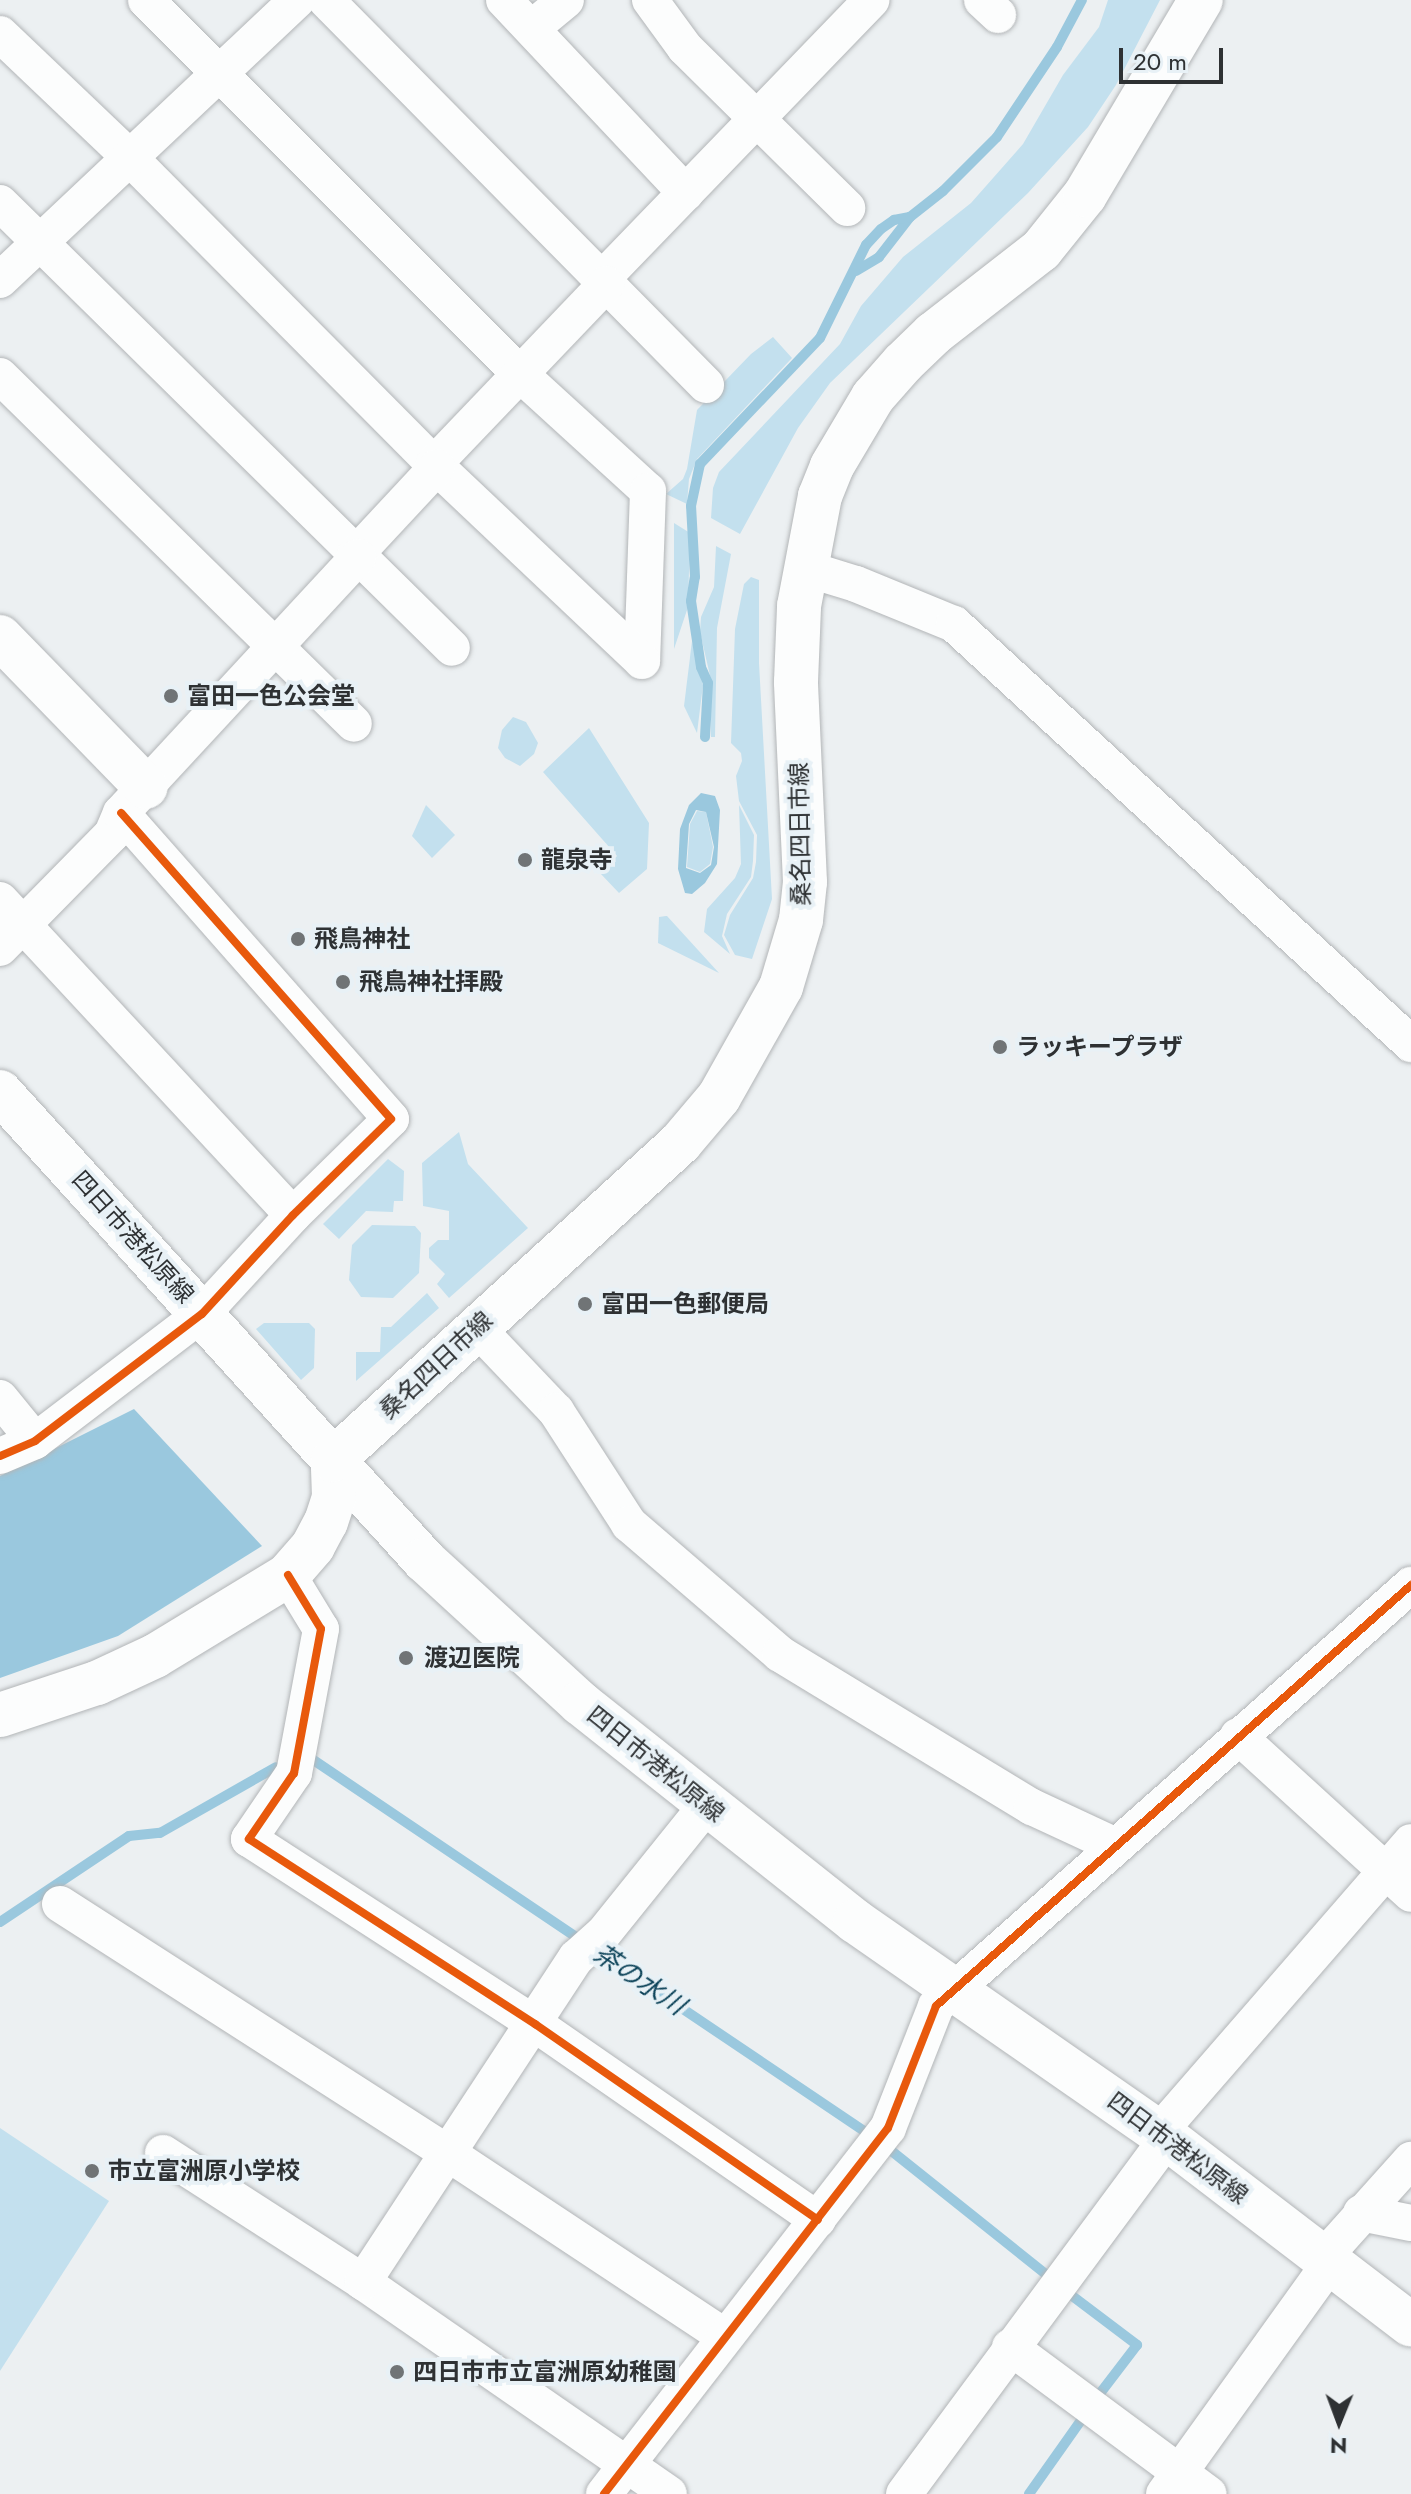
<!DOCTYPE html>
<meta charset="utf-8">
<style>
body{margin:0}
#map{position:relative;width:1411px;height:2494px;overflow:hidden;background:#ecf0f2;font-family:Jost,"Noto Sans JP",sans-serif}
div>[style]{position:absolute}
.green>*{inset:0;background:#c3e0ee}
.water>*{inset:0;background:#9ac8de}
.stream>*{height:10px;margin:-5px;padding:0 5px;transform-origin:5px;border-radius:5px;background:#9ac8de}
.roads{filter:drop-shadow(0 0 2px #b2b5b7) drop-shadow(0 0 2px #b2b5b7)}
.minor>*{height:36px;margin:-18px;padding:0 18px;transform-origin:18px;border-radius:18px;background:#fcfdfd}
.tertiary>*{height:44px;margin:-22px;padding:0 22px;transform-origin:22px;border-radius:22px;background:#fcfdfd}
.secondary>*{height:44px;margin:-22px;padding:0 22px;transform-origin:22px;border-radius:22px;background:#fcfdfd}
.cycleway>*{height:8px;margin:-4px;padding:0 4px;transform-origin:4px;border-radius:4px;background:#e8590c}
.dots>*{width:22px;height:22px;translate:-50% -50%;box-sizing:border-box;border:4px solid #e8f1f6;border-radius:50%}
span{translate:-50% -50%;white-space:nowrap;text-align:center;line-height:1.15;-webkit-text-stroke:8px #e8f1f6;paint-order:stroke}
.poi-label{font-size:24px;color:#2e3133;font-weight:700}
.left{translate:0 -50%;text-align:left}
.street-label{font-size:24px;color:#2e3133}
.water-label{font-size:26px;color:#0b4258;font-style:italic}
.north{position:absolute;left:1299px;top:2382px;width:80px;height:80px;-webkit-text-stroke:6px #e8f1f6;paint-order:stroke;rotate:181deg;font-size:22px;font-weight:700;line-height:32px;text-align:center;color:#2e3133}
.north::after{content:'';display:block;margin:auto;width:28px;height:36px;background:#2e3133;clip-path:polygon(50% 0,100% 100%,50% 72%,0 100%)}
.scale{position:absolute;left:1119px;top:48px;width:104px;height:36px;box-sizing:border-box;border:4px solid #2e3133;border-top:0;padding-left:10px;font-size:24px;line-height:28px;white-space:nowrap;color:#2e3133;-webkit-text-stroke:6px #e8f1f6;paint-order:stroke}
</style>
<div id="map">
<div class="green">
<i style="clip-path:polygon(1108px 0,1160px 0,1116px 85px,1088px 127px,1028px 193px,830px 383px,798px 428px,740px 534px,711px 518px,713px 488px,719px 472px,840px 344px,861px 306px,903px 257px,971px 203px,1023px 144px,1063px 75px,1099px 27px)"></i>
<i style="clip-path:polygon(773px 337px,792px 358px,697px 459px,689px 479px,687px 504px,666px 494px,683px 479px,687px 469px,697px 410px,751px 354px)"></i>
<i style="clip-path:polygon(674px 523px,690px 533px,688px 607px,674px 649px)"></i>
<i style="clip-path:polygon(716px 546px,731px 554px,717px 628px,715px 737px,711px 737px,711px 680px,700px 632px,701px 617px,714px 587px)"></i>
<i style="clip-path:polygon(751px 577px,759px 580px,759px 663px,772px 899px,752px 959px,735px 955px,724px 935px,730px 915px,753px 878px,756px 862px,757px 835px,739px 801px,736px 776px,742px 761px,741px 753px,731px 743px,735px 629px,744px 584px)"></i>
<i style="clip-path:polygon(692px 641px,703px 685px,697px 733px,684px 706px)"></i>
<i style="clip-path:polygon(513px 717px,526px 722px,538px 743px,534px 754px,520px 766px,505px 758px,498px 748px,502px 730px)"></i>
<i style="clip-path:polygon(589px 728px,649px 823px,647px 869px,619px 893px,600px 873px,617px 856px,543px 772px)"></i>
<i style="clip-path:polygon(426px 805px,455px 835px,432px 858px,412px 836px)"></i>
<i style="clip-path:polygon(739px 805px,754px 835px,753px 861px,751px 877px,727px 914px,722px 936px,730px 954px,704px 932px,707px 909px,735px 878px,741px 864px)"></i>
<i style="clip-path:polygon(697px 811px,706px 812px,713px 847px,710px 864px,700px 872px,687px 867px,690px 824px)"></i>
<i style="clip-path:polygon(666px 916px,667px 916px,719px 973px,658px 943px,659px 917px)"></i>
<i style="clip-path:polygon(459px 1132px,468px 1164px,528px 1228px,449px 1298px,437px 1284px,445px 1274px,429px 1258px,429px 1248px,438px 1240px,449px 1240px,449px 1211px,423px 1206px,422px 1163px)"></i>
<i style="clip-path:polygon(388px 1159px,404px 1171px,403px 1201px,394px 1201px,393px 1212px,366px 1211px,339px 1239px,323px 1224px)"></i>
<i style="clip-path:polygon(372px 1225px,415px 1226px,421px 1233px,419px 1273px,393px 1298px,361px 1297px,349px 1280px,352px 1245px)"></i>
<i style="clip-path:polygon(427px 1293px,439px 1308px,356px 1381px,356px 1352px,380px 1352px,381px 1327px,391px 1327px)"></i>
<i style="clip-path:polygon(264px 1323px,309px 1323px,315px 1329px,314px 1368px,301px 1380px,256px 1329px)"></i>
<i style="clip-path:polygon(0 2128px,109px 2201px,0 2371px)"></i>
</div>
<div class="water">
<i style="clip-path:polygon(evenodd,701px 793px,715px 796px,720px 810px,717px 864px,705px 883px,692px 894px,685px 893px,678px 869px,680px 829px,689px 805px,701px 793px,696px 810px,706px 812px,714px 847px,711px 865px,700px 873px,686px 868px,689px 824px,696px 810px)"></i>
<i style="clip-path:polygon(134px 1409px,262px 1546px,118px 1636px,0 1678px,0 1476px)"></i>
</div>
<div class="stream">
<i style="left:856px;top:271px;width:27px;rotate:-31deg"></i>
<i style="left:879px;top:257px;width:51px;rotate:-52.2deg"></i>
<i style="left:705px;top:737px;width:54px;rotate:-86.8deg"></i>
<i style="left:708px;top:683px;width:17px;rotate:-114deg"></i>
<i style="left:701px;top:667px;width:67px;rotate:-98.6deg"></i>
<i style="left:691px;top:601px;width:24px;rotate:-81deg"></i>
<i style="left:695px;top:577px;width:71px;rotate:-93.2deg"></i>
<i style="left:691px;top:506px;width:43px;rotate:-77.9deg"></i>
<i style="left:700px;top:464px;width:174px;rotate:-46.4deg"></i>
<i style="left:820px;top:338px;width:104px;rotate:-63.7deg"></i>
<i style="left:866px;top:245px;width:22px;rotate:-47deg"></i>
<i style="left:881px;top:229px;width:16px;rotate:-35deg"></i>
<i style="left:894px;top:220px;width:16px;rotate:-11deg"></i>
<i style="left:910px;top:217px;width:42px;rotate:-38.2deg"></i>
<i style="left:943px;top:191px;width:76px;rotate:-45deg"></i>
<i style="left:997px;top:137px;width:108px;rotate:-56.3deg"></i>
<i style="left:1057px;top:47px;width:53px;rotate:-62deg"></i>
<i style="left:306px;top:1755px;width:691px;rotate:33.97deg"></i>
<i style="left:879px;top:2141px;width:215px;rotate:38.6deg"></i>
<i style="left:0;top:1922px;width:155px;rotate:-33.7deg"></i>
<i style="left:129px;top:1836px;width:31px;rotate:-6deg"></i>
<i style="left:160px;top:1833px;width:133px;rotate:-29.6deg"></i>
<i style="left:1071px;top:2295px;width:83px;rotate:37.1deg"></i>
<i style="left:1137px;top:2345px;width:64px;rotate:127.4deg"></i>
<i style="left:1029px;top:2494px;width:92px;rotate:-54.8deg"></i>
</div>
<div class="roads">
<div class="minor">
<i style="left:146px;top:0;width:529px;rotate:45deg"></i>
<i style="left:520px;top:374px;width:173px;rotate:42.4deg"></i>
<i style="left:648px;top:491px;width:170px;rotate:92deg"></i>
<i style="left:326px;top:0;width:541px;rotate:45.37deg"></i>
<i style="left:504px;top:0;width:265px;rotate:46.7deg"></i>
<i style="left:650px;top:0;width:59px;rotate:53.9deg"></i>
<i style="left:685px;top:48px;width:228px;rotate:44.6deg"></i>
<i style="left:982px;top:0;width:22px;rotate:43deg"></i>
<i style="left:532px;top:28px;width:44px;rotate:-39.5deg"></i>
<i style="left:0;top:34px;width:180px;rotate:43.6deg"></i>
<i style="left:130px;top:158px;width:436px;rotate:45.2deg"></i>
<i style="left:437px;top:467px;width:282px;rotate:43.4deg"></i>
<i style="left:0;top:203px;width:634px;rotate:44.55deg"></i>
<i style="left:602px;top:279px;width:388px;rotate:-46deg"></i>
<i style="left:0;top:280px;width:408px;rotate:-43.3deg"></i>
<i style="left:0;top:376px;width:496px;rotate:44.5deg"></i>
<i style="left:434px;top:464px;width:249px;rotate:-46.3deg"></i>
<i style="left:355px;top:555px;width:120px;rotate:-47deg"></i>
<i style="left:804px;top:568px;width:54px;rotate:17.1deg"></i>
<i style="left:856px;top:584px;width:106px;rotate:22.2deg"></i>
<i style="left:954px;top:624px;width:621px;rotate:42.58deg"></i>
<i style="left:0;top:900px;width:430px;rotate:47.1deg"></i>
<i style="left:0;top:948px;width:160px;rotate:-45.5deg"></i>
<i style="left:112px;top:834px;width:23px;rotate:-67deg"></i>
<i style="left:121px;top:813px;width:349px;rotate:-47.2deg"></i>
<i style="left:476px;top:1327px;width:116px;rotate:46.4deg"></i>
<i style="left:556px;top:1411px;width:135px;rotate:57.1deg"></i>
<i style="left:629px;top:1524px;width:199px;rotate:40.7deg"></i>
<i style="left:780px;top:1654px;width:295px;rotate:31.3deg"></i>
<i style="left:1032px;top:1807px;width:90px;rotate:24.9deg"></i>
<i style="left:0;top:1398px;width:55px;rotate:50.9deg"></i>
<i style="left:0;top:1456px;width:38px;rotate:-23deg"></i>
<i style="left:35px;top:1441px;width:210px;rotate:-37.3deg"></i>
<i style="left:202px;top:1314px;width:134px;rotate:-47.4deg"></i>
<i style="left:293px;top:1215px;width:137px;rotate:-44.4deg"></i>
<i style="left:391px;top:1119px;width:408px;rotate:-131.4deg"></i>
<i style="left:288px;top:1575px;width:63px;rotate:58.6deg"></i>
<i style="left:321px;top:1629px;width:147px;rotate:100.6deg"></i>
<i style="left:294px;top:1773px;width:80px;rotate:124.3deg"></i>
<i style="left:249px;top:1839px;width:341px;rotate:32.9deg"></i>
<i style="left:535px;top:2024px;width:344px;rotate:34.7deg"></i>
<i style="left:1238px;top:1736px;width:234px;rotate:42.4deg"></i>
<i style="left:60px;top:1904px;width:462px;rotate:32.7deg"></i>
<i style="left:449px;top:2154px;width:331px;rotate:33.5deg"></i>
<i style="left:1159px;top:2132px;width:384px;rotate:-49deg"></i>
<i style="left:163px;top:2153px;width:238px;rotate:32.8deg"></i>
<i style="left:363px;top:2282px;width:372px;rotate:34.7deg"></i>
<i style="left:1361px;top:2213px;width:51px;rotate:11.3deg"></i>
<i style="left:1323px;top:2258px;width:132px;rotate:-48.1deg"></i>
<i style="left:363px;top:2282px;width:388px;rotate:-56.7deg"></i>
<i style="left:576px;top:1958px;width:36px;rotate:-42deg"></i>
<i style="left:603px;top:1934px;width:164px;rotate:-51.2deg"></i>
<i style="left:1010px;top:2347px;width:247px;rotate:36.5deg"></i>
<i style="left:604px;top:2494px;width:463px;rotate:-52.2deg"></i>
<i style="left:888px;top:2128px;width:131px;rotate:-68.5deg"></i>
<i style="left:936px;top:2006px;width:635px;rotate:-41.55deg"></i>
<i style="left:904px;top:2494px;width:443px;rotate:-53.5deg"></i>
<i style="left:1164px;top:2494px;width:284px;rotate:-54.3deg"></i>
</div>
<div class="tertiary">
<i style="left:0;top:637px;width:209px;rotate:45.8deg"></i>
</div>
<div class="secondary">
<i style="left:0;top:1092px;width:632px;rotate:47.82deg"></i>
<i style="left:424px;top:1560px;width:212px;rotate:42.5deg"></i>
<i style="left:580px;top:1703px;width:351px;rotate:38.4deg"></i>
<i style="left:855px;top:1921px;width:370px;rotate:34.8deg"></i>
<i style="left:1159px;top:2132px;width:317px;rotate:37.4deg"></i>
<i style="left:0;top:1715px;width:102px;rotate:-18.3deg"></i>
<i style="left:97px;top:1683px;width:64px;rotate:-25deg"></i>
<i style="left:155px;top:1656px;width:156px;rotate:-31.3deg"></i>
<i style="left:288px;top:1575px;width:38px;rotate:-49deg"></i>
<i style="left:313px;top:1546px;width:27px;rotate:-62deg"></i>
<i style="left:326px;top:1522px;width:26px;rotate:-72deg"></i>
<i style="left:334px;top:1497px;width:37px;rotate:-92deg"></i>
<i style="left:333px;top:1460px;width:471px;rotate:-42.4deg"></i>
<i style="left:681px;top:1142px;width:59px;rotate:-49.8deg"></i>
<i style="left:719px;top:1097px;width:126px;rotate:-60.6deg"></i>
<i style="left:781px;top:987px;width:70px;rotate:-73.4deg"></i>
<i style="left:801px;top:920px;width:38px;rotate:-84deg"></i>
<i style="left:805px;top:882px;width:200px;rotate:-92.6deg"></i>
<i style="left:796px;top:682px;width:76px;rotate:-87.7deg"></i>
<i style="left:799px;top:606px;width:112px;rotate:-79.2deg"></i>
<i style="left:820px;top:496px;width:32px;rotate:-68deg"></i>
<i style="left:832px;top:466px;width:80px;rotate:-59.3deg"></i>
<i style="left:873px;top:397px;width:45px;rotate:-48.6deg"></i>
<i style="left:903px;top:363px;width:42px;rotate:-44deg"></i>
<i style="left:933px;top:334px;width:137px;rotate:-37.9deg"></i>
<i style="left:1041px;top:250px;width:70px;rotate:-51.3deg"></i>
<i style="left:1085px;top:195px;width:227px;rotate:-59.3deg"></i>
</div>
</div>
<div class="cycleway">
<i style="left:0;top:1456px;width:38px;rotate:-23deg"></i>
<i style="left:35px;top:1441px;width:210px;rotate:-37.3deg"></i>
<i style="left:202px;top:1314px;width:134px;rotate:-47.4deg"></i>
<i style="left:293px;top:1215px;width:137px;rotate:-44.4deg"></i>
<i style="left:391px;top:1119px;width:408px;rotate:-131.4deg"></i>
<i style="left:288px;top:1575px;width:63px;rotate:58.6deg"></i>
<i style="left:321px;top:1629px;width:147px;rotate:100.6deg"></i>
<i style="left:294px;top:1773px;width:80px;rotate:124.3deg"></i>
<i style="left:249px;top:1839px;width:341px;rotate:32.9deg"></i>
<i style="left:535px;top:2024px;width:344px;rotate:34.7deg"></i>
<i style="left:604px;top:2494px;width:463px;rotate:-52.2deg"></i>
<i style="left:888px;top:2128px;width:131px;rotate:-68.5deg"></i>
<i style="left:936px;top:2006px;width:635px;rotate:-41.55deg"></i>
</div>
<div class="dots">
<i style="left:171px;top:696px;background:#707476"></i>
<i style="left:525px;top:860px;background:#707476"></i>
<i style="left:298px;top:939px;background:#707476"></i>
<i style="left:343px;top:982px;background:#707476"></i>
<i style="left:1000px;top:1047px;background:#707476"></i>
<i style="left:585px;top:1304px;background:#707476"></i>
<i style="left:406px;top:1658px;background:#707476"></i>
<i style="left:92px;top:2171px;background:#707476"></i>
<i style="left:397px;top:2372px;background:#707476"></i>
</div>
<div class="poi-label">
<span class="left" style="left:187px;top:696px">富田一色公会堂</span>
<span class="left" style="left:541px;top:860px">龍泉寺</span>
<span class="left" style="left:314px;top:939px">飛鳥神社</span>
<span class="left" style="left:359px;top:982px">飛鳥神社拝殿</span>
<span class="left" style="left:1016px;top:1047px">ラッキープラザ</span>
<span class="left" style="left:601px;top:1304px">富田一色郵便局</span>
<span class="left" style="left:424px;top:1658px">渡辺医院</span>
<span class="left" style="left:108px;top:2171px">市立富洲原小学校</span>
<span class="left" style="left:413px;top:2372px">四日市市立富洲原幼稚園</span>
</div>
<div class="street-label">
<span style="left:800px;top:834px;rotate:-91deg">桑名四日市線</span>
<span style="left:133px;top:1237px;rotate:48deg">四日市港松原線</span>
<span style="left:436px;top:1365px;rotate:-43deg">桑名四日市線</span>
<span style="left:656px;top:1764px;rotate:39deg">四日市港松原線</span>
<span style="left:1178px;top:2148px;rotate:37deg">四日市港松原線</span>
</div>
<div class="water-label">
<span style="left:639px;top:1980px;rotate:34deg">茶の水川</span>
</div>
<div class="north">N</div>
<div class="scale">20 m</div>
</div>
